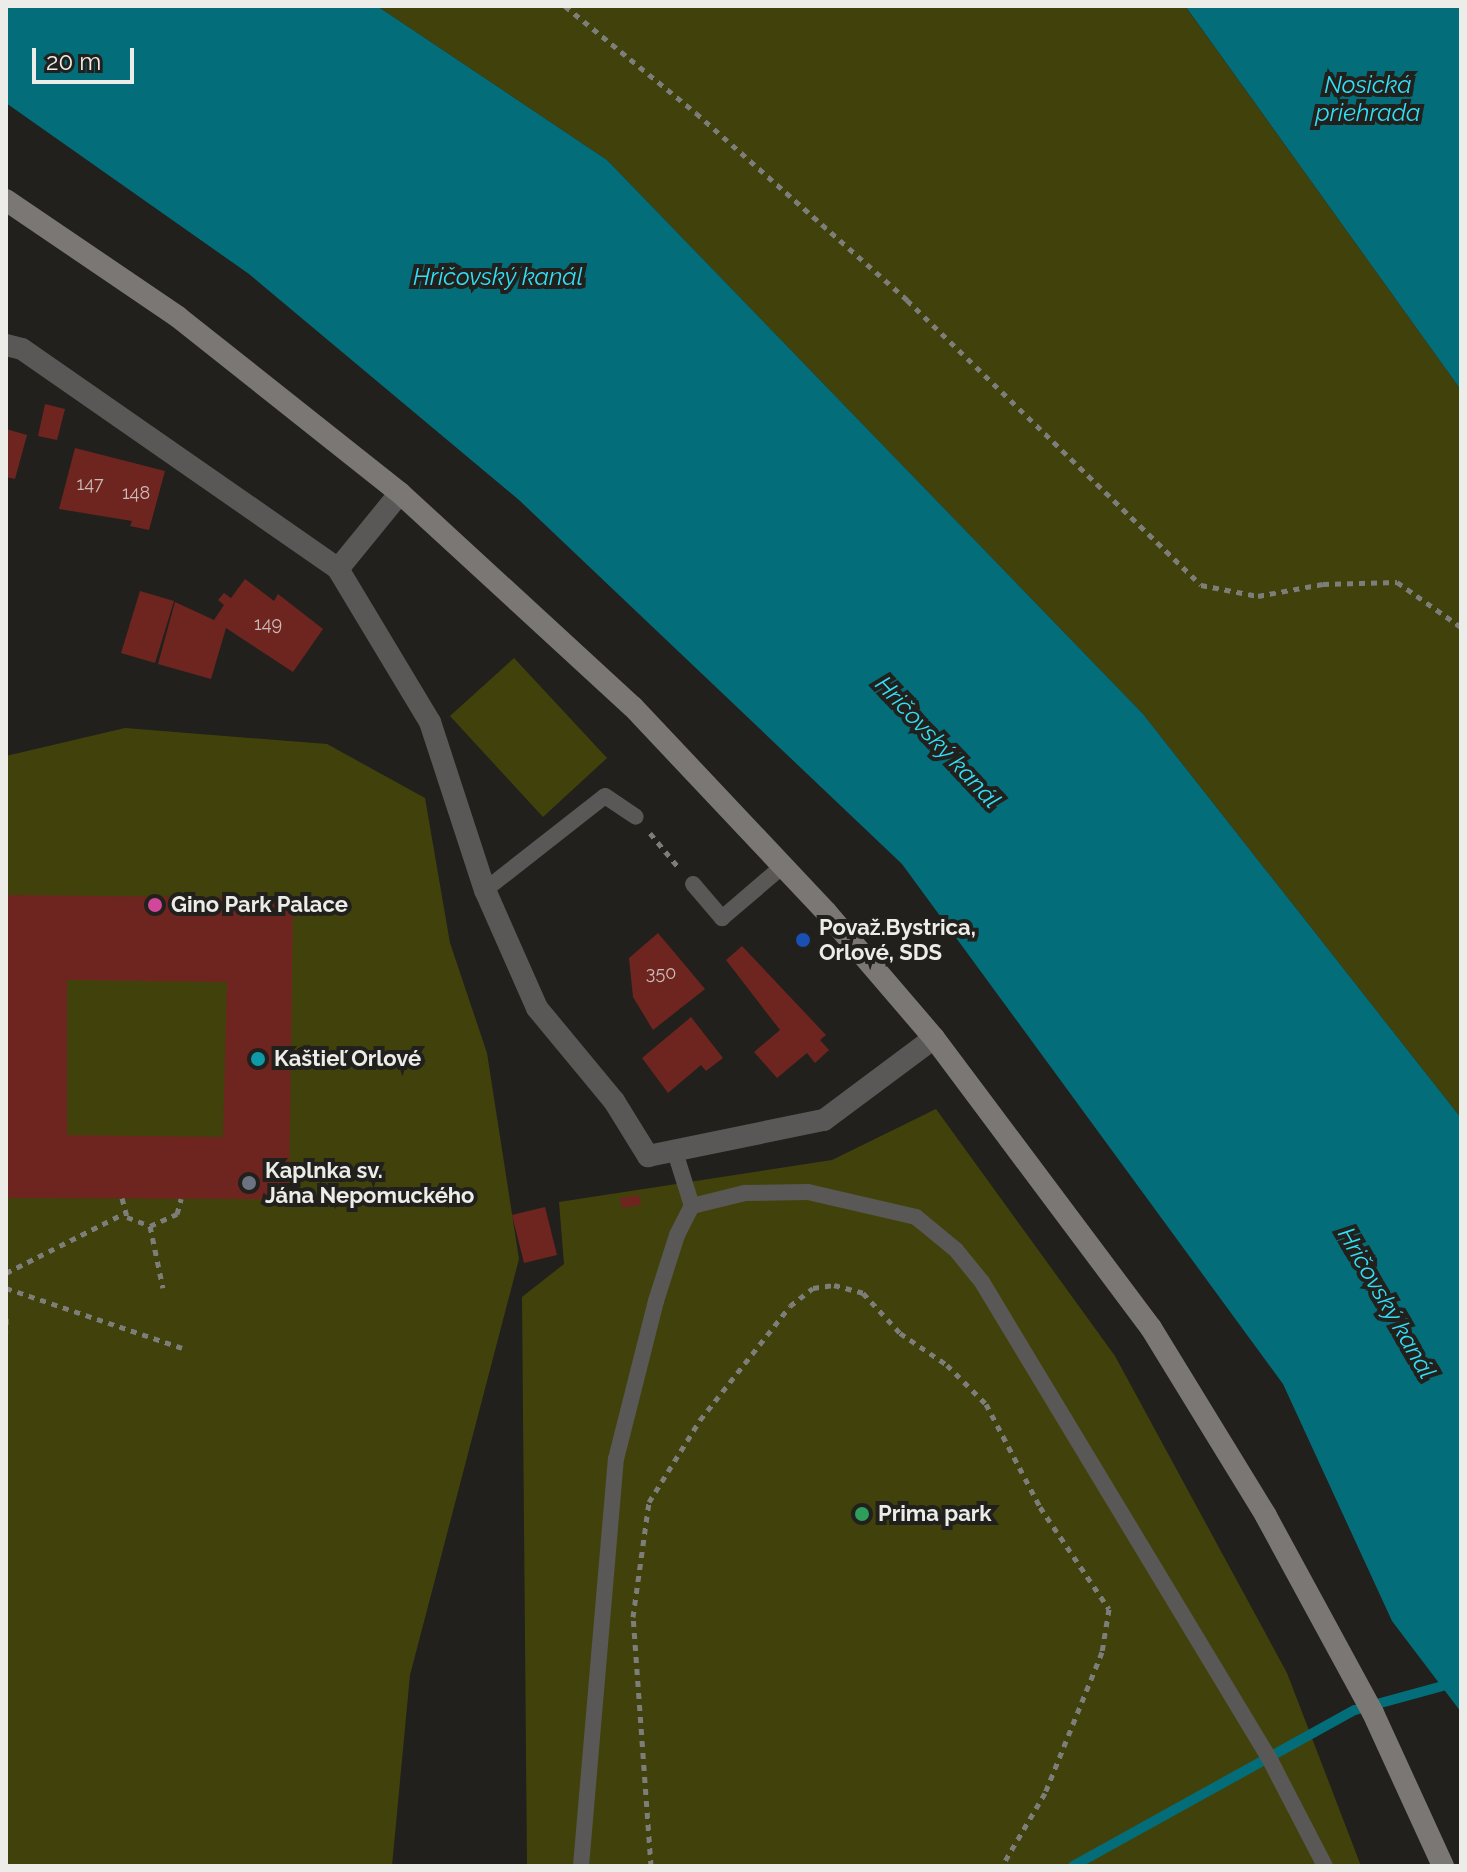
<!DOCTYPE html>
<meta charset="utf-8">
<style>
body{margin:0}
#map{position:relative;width:1467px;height:1872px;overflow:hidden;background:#21201c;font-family:Raleway,sans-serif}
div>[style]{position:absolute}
.green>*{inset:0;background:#41420b}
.water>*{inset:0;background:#036e7a}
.stream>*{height:10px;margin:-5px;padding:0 5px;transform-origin:5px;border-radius:5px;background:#036e7a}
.building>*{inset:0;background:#6e251f}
.path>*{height:5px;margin-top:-2.5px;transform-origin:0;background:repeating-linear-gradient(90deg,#7d7d79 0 6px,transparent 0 12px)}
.service>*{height:16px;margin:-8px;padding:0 8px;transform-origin:8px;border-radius:8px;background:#595856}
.minor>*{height:22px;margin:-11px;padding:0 11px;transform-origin:11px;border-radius:11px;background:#595856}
.secondary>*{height:22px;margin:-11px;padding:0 11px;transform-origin:11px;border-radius:11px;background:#7a7774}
.dots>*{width:22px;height:22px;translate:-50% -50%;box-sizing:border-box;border:4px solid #21201c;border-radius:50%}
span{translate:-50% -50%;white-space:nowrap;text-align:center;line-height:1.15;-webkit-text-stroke:8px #21201c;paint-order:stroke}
.number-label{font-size:18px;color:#ccbab6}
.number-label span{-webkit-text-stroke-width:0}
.poi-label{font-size:22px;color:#ecece9;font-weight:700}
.left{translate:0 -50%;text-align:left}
.water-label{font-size:24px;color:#31dff6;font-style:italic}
.frame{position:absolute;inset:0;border:8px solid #ecece9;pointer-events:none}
.scale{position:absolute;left:32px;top:48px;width:102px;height:36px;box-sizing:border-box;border:4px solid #ecece9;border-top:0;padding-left:10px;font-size:24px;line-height:28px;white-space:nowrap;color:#ecece9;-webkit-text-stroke:6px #21201c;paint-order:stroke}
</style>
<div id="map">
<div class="green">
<i style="clip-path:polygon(377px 6px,1185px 6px,1461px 390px,1461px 1118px,1143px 714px,607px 160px)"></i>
<i style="clip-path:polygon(514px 658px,607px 758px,543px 817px,450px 716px)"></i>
<i style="clip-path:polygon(125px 728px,327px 744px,425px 798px,450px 943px,487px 1053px,519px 1259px,410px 1675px,392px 1866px,6px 1866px,6px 756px)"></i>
<i style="clip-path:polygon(936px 1109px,1115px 1356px,1287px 1673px,1361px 1866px,527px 1866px,522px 1297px,564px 1264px,559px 1202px,832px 1160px)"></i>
</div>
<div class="water">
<i style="clip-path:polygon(6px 6px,377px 6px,607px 160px,1143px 714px,1461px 1118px,1461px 1712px,1392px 1621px,1283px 1384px,902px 864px,519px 500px,249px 274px,6px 103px)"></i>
<i style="clip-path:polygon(1185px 6px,1461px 6px,1461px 390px,1186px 7px)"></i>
</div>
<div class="stream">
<i style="left:1073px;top:1866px;width:322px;rotate:-29deg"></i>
<i style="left:1355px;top:1710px;width:110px;rotate:-15.3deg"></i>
</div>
<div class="building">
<i style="clip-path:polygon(45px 404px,65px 409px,57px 440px,38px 436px)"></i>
<i style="clip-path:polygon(6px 429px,27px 435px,15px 479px,6px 477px)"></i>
<i style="clip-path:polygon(75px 448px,165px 471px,149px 530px,130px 526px,132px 521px,59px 509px)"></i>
<i style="clip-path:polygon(245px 579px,274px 601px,278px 594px,323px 629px,293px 672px,226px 628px,211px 679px,158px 664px,175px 602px,214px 620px,224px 605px,218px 600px,224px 593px,231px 598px)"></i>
<i style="clip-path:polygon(140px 591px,174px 601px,155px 663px,121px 653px)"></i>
<i style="clip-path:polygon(evenodd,6px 895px,293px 898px,289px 1199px,6px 1198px,6px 895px,67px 980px,227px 982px,223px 1137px,67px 1135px,67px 980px)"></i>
<i style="clip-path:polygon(658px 933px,705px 989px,653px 1030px,633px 997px,629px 958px)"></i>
<i style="clip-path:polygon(742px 946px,826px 1035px,820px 1040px,829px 1050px,815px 1063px,807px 1053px,777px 1078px,754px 1052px,780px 1030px,726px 960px)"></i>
<i style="clip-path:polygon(691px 1017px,723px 1058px,706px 1071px,701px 1065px,668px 1093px,642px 1058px)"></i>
<i style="clip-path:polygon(639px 1195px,641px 1205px,622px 1208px,620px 1198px)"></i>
<i style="clip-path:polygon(545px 1207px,557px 1255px,524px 1263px,512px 1215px)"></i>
</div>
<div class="path">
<i style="left:565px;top:6px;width:169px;rotate:39.2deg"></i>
<i style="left:696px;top:113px;width:282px;rotate:41.5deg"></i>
<i style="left:907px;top:300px;width:409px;rotate:44.1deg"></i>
<i style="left:1201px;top:585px;width:58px;rotate:10.9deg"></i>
<i style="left:1258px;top:596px;width:66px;rotate:-10.5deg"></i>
<i style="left:1323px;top:584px;width:74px;rotate:-1.5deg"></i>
<i style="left:1397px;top:582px;width:78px;rotate:35.1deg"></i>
<i style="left:650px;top:833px;width:45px;rotate:50.4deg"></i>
<i style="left:122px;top:1198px;width:20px;rotate:75deg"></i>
<i style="left:127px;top:1217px;width:25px;rotate:21deg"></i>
<i style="left:150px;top:1226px;width:30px;rotate:-24deg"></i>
<i style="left:177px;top:1214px;width:16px;rotate:-75deg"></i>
<i style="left:150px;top:1226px;width:63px;rotate:78.2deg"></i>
<i style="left:6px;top:1273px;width:133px;rotate:-26.8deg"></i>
<i style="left:6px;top:1288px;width:186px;rotate:18.8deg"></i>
<i style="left:6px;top:1318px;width:13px;rotate:90deg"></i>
<i style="left:651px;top:1866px;width:250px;rotate:-94.1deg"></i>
<i style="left:633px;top:1617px;width:116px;rotate:-82.1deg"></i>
<i style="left:649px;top:1502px;width:97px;rotate:-58.1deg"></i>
<i style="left:700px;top:1420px;width:145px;rotate:-51.7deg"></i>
<i style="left:790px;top:1306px;width:29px;rotate:-38deg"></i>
<i style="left:813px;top:1288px;width:21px;rotate:-8deg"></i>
<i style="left:834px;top:1285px;width:30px;rotate:15deg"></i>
<i style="left:863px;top:1293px;width:54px;rotate:47.2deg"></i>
<i style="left:900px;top:1333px;width:57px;rotate:34.2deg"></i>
<i style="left:947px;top:1365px;width:55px;rotate:45deg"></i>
<i style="left:986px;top:1404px;width:116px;rotate:62.3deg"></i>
<i style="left:1040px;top:1507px;width:123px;rotate:55.9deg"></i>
<i style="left:1109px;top:1609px;width:44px;rotate:99.2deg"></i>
<i style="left:1102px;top:1652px;width:152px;rotate:112deg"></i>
<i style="left:1045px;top:1793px;width:85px;rotate:120.5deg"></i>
</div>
<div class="service">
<i style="left:693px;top:884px;width:45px;rotate:49.5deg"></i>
<i style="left:722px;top:918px;width:82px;rotate:-40.5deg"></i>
<i style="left:485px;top:890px;width:152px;rotate:-38.1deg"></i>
<i style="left:605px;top:796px;width:37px;rotate:34deg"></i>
<i style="left:675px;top:1152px;width:57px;rotate:72.5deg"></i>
<i style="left:692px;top:1206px;width:55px;rotate:-13.8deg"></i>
<i style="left:745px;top:1193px;width:63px;rotate:-0.9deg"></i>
<i style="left:808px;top:1192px;width:111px;rotate:13deg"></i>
<i style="left:916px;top:1217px;width:52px;rotate:39.5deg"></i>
<i style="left:956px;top:1250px;width:41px;rotate:50.9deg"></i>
<i style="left:982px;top:1282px;width:556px;rotate:58.91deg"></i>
<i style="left:1269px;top:1758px;width:122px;rotate:62.6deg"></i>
<i style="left:581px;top:1866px;width:409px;rotate:-85.1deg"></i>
<i style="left:616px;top:1459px;width:163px;rotate:-75.8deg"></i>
<i style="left:656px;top:1301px;width:69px;rotate:-72.3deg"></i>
<i style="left:677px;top:1235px;width:33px;rotate:-63deg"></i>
</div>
<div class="minor">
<i style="left:6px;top:345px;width:16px;rotate:14deg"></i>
<i style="left:22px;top:349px;width:385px;rotate:34.8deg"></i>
<i style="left:338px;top:569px;width:179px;rotate:59deg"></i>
<i style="left:430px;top:722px;width:177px;rotate:71.9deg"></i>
<i style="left:485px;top:890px;width:129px;rotate:66.2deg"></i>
<i style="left:537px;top:1008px;width:121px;rotate:50.4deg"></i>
<i style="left:614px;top:1101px;width:65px;rotate:58.3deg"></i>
<i style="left:648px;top:1156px;width:180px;rotate:-11.6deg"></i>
<i style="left:824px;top:1120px;width:137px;rotate:-36.7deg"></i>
<i style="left:338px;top:569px;width:98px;rotate:-50.8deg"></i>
</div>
<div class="secondary">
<i style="left:6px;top:200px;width:208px;rotate:34.2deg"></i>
<i style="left:178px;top:317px;width:283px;rotate:38.4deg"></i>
<i style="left:400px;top:493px;width:316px;rotate:42.6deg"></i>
<i style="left:633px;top:707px;width:282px;rotate:46.7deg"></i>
<i style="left:826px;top:912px;width:166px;rotate:49.4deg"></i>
<i style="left:934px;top:1038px;width:362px;rotate:53.2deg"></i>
<i style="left:1151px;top:1328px;width:220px;rotate:58.5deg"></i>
<i style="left:1266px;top:1516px;width:224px;rotate:61.5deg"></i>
<i style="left:1373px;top:1713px;width:168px;rotate:65.4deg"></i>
</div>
<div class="dots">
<i style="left:155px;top:905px;background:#d1479c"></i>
<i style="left:803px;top:940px;background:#1a4fb4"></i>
<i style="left:258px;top:1059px;background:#0f9aa8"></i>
<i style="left:249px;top:1183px;background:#6b7280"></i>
<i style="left:862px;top:1514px;background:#2e9e5b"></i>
</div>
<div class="number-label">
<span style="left:90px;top:484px">147</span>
<span style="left:136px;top:493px">148</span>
<span style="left:268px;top:624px">149</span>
<span style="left:661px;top:973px">350</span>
</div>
<div class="poi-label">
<span class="left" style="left:171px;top:905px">Gino Park Palace</span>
<span class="left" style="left:819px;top:940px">Považ.Bystrica,<br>Orlové, SDS</span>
<span class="left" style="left:274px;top:1059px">Kaštieľ Orlové</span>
<span class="left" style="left:265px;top:1183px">Kaplnka sv.<br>Jána Nepomuckého</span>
<span class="left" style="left:878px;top:1514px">Prima park</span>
</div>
<div class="water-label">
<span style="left:1368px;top:99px">Nosická<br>priehrada</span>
<span style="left:498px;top:277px">Hričovský kanál</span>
<span style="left:938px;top:742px;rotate:47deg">Hričovský kanál</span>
<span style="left:1387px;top:1303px;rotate:60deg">Hričovský kanál</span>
</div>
<div class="frame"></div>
<div class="scale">20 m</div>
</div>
